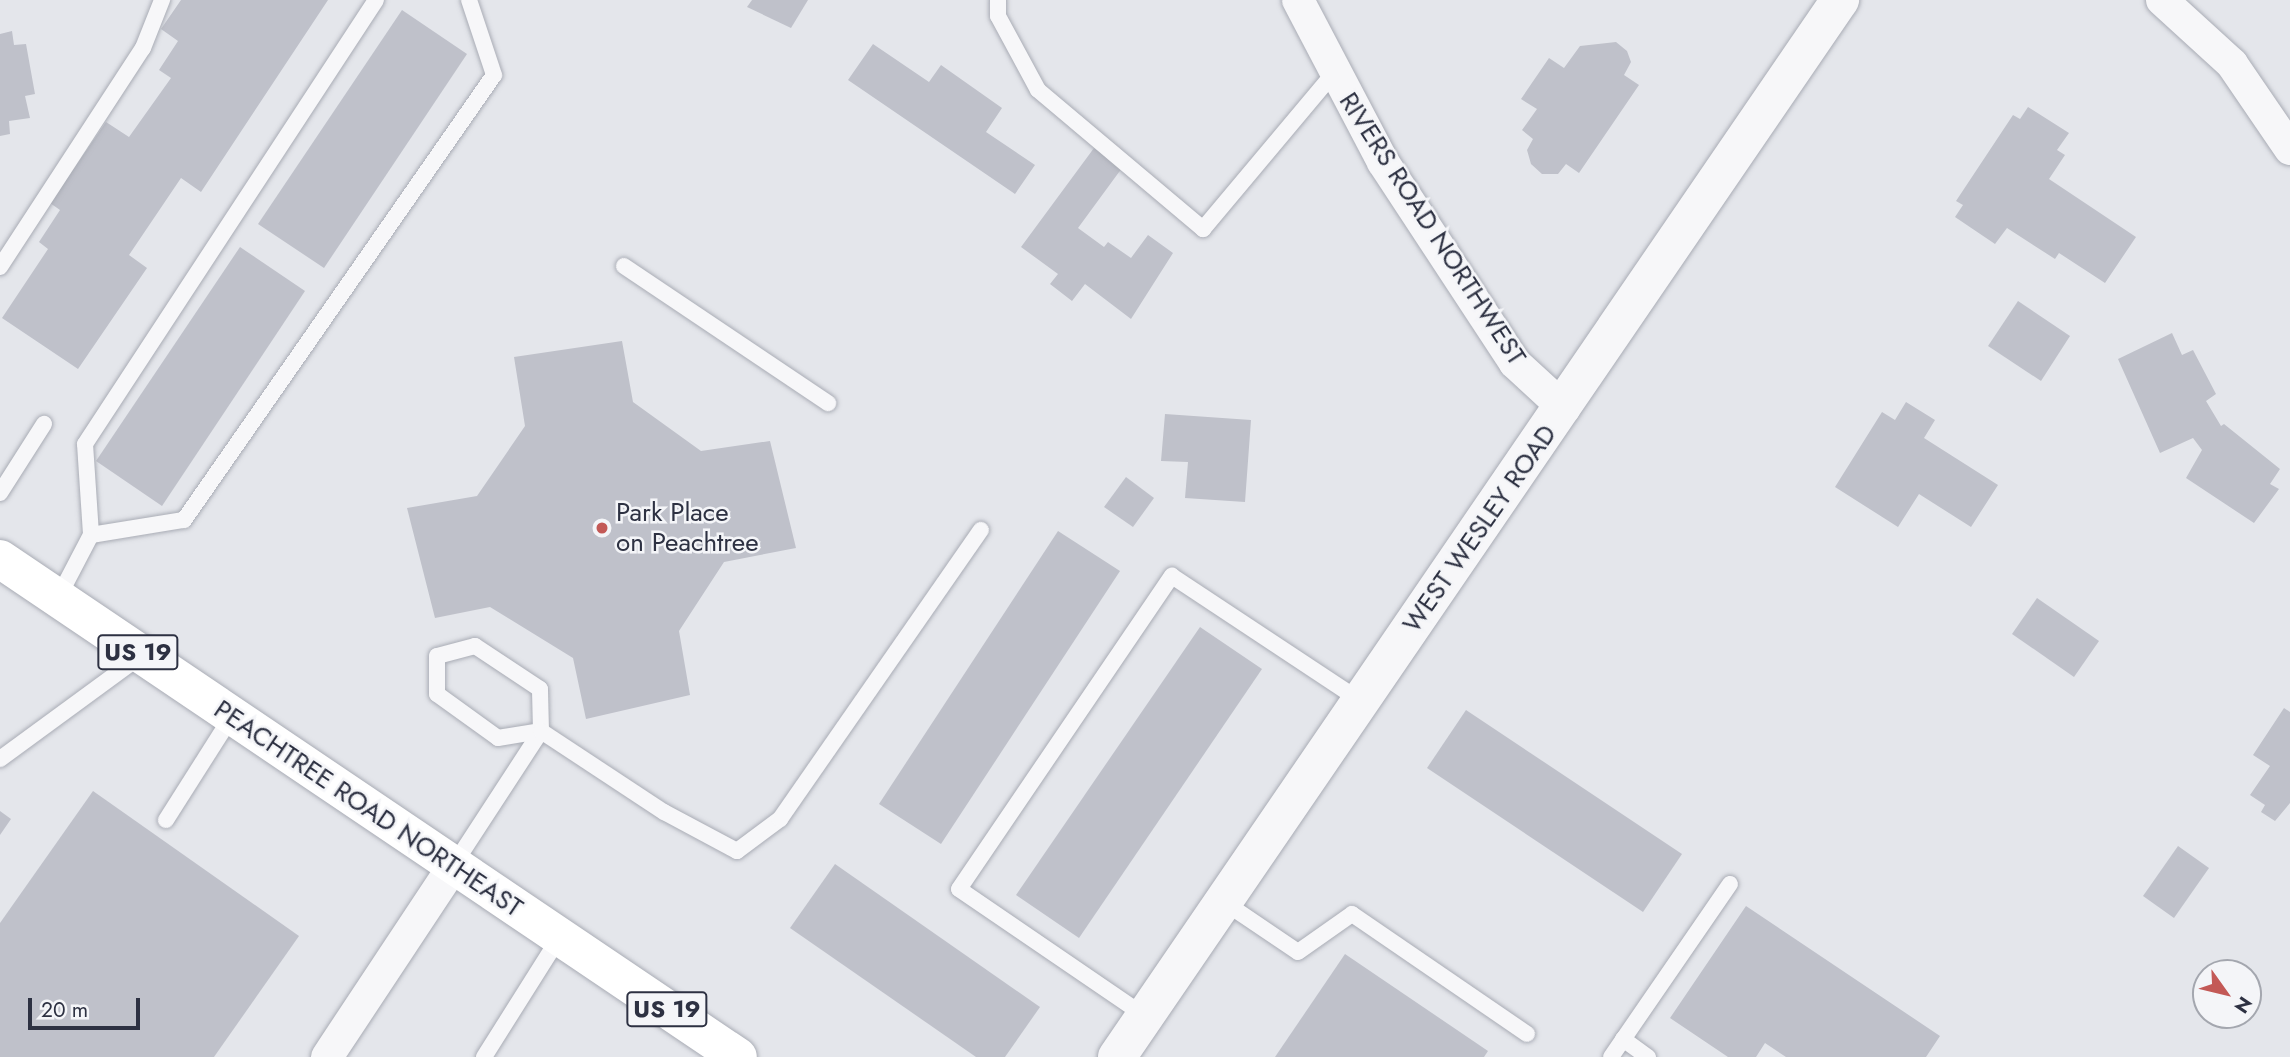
<!DOCTYPE html>
<style>
body{margin:0}
#map{position:relative;width:2290px;height:1057px;overflow:hidden;background:#e4e6eb;font-family:Jost,sans-serif}
div>[style]{position:absolute}
.building>*{inset:0;background:#bfc1ca}
.roads{filter:drop-shadow(0 0 2px #a9acb5) drop-shadow(0 0 2px #a9acb5)}
.service>*{height:16px;margin:-8px;padding:0 8px;transform-origin:8px;border-radius:8px;background:#f7f7f9}
.minor>*{height:32px;margin:-16px;padding:0 16px;transform-origin:16px;border-radius:16px;background:#f7f7f9}
.tertiary>*{height:38px;margin:-19px;padding:0 19px;transform-origin:19px;border-radius:19px;background:#f7f7f9}
.trunk>*{height:38px;margin:-19px;padding:0 19px;transform-origin:19px;border-radius:19px;background:#fff}
.dots>*{width:19px;height:19px;translate:-50% -50%;box-sizing:border-box;border:4px solid #f4f5f8;border-radius:50%}
span{translate:-50% -50%;white-space:nowrap;text-align:center;line-height:1.15;-webkit-text-stroke:5px #f4f5f8;paint-order:stroke}
.shield-label span{padding:2px 5px;background:#f4f5f8;border:2px solid;border-radius:5px;-webkit-text-stroke-width:0}
.shield-label{font-size:24px;color:#2d3142;font-weight:700}
.street-label{font-size:26px;color:#2d3142}
.poi-label{font-size:26px;color:#2d3142}
.left{translate:0 -50%;text-align:left}
.north{position:absolute;left:2192px;top:959px;width:70px;height:70px;box-sizing:border-box;background:#f4f5f8;border:2px solid #a4a7af;border-radius:50%;rotate:124deg;font-size:19px;font-weight:700;line-height:28px;text-align:center;color:#2d3142}
.north::after{content:'';display:block;margin:auto;width:24px;height:32px;background:#c35956;clip-path:polygon(50% 0,100% 100%,50% 72%,0 100%)}
.scale{position:absolute;left:28px;top:998px;width:112px;height:32px;box-sizing:border-box;border:4px solid #2d3142;border-top:0;padding-left:9px;font-size:21px;line-height:24px;white-space:nowrap;color:#2d3142;-webkit-text-stroke:5px #f4f5f8;paint-order:stroke}
</style>
<div id="map">
<div class="building">
<i style="clip-path:polygon(181px 0,328px 0,201px 192px,181px 178px,129px 255px,147px 268px,78px 369px,2px 318px,48px 249px,39px 242px,60px 210px,50px 203px,106px 122px,129px 137px,171px 78px,159px 70px,178px 41px,161px 29px)"></i>
<i style="clip-path:polygon(752px 0,808px 0,791px 28px,747px 7px)"></i>
<i style="clip-path:polygon(402px 10px,467px 54px,324px 268px,258px 224px)"></i>
<i style="clip-path:polygon(12px 31px,14px 45px,26px 44px,35px 94px,25px 96px,30px 118px,9px 121px,10px 134px,0 136px,0 34px)"></i>
<i style="clip-path:polygon(1616px 42px,1627px 51px,1631px 62px,1624px 75px,1639px 85px,1579px 173px,1566px 164px,1558px 174px,1542px 174px,1531px 164px,1527px 150px,1533px 139px,1522px 130px,1537px 109px,1521px 99px,1549px 58px,1564px 68px,1580px 46px)"></i>
<i style="clip-path:polygon(873px 44px,929px 82px,941px 65px,1002px 108px,986px 132px,1035px 165px,1015px 194px,848px 80px)"></i>
<i style="clip-path:polygon(2028px 107px,2069px 133px,2057px 150px,2065px 155px,2049px 179px,2136px 237px,2105px 283px,2059px 253px,2055px 259px,2007px 228px,1995px 244px,1955px 217px,1963px 205px,1956px 201px,2013px 115px,2020px 119px)"></i>
<i style="clip-path:polygon(1094px 148px,1122px 168px,1078px 228px,1104px 247px,1108px 242px,1131px 258px,1148px 235px,1173px 253px,1131px 319px,1085px 284px,1072px 301px,1050px 284px,1058px 274px,1021px 247px)"></i>
<i style="clip-path:polygon(240px 247px,305px 291px,162px 506px,96px 461px)"></i>
<i style="clip-path:polygon(2018px 301px,2070px 336px,2041px 381px,1988px 346px)"></i>
<i style="clip-path:polygon(2172px 333px,2182px 355px,2193px 350px,2216px 394px,2206px 401px,2221px 426px,2224px 424px,2280px 469px,2270px 484px,2279px 489px,2254px 523px,2186px 478px,2202px 450px,2193px 438px,2160px 453px,2118px 359px)"></i>
<i style="clip-path:polygon(622px 341px,633px 402px,701px 451px,770px 441px,796px 548px,724px 562px,679px 631px,690px 695px,586px 719px,573px 658px,490px 607px,435px 618px,407px 508px,477px 496px,525px 426px,514px 357px)"></i>
<i style="clip-path:polygon(1906px 402px,1935px 420px,1924px 438px,1998px 485px,1971px 527px,1919px 494px,1898px 527px,1835px 487px,1882px 412px,1895px 420px)"></i>
<i style="clip-path:polygon(1165px 414px,1251px 420px,1245px 502px,1185px 498px,1188px 462px,1161px 461px)"></i>
<i style="clip-path:polygon(1126px 477px,1154px 498px,1133px 527px,1104px 507px)"></i>
<i style="clip-path:polygon(1058px 531px,1120px 571px,941px 844px,879px 804px)"></i>
<i style="clip-path:polygon(2037px 598px,2099px 641px,2074px 677px,2012px 634px)"></i>
<i style="clip-path:polygon(1200px 627px,1262px 669px,1079px 938px,1016px 895px)"></i>
<i style="clip-path:polygon(2284px 708px,2290px 712px,2290px 803px,2275px 821px,2261px 812px,2265px 805px,2250px 795px,2270px 766px,2253px 755px)"></i>
<i style="clip-path:polygon(1466px 710px,1682px 854px,1643px 912px,1427px 768px)"></i>
<i style="clip-path:polygon(93px 791px,299px 936px,214px 1057px,0 1057px,0 923px)"></i>
<i style="clip-path:polygon(0 811px,11px 819px,0 835px)"></i>
<i style="clip-path:polygon(2178px 846px,2209px 868px,2174px 918px,2143px 896px)"></i>
<i style="clip-path:polygon(835px 864px,1040px 1007px,1005px 1057px,976px 1057px,790px 928px)"></i>
<i style="clip-path:polygon(1746px 906px,1940px 1036px,1926px 1057px,1786px 1057px,1765px 1043px,1756px 1057px,1728px 1057px,1670px 1018px)"></i>
<i style="clip-path:polygon(1345px 954px,1488px 1051px,1484px 1057px,1275px 1057px)"></i>
</div>
<div class="roads">
<div class="service">
<i style="left:376px;top:0;width:531px;rotate:123.24deg"></i>
<i style="left:85px;top:444px;width:91px;rotate:86.2deg"></i>
<i style="left:91px;top:535px;width:94px;rotate:-9.2deg"></i>
<i style="left:184px;top:520px;width:542px;rotate:-55.14deg"></i>
<i style="left:494px;top:75px;width:79px;rotate:-108.4deg"></i>
<i style="left:998px;top:0;width:16px;rotate:90deg"></i>
<i style="left:998px;top:16px;width:84px;rotate:61.6deg"></i>
<i style="left:1038px;top:90px;width:216px;rotate:40.1deg"></i>
<i style="left:1203px;top:229px;width:204px;rotate:-50deg"></i>
<i style="left:624px;top:266px;width:246px;rotate:33.9deg"></i>
<i style="left:0;top:267px;width:262px;rotate:-56.9deg"></i>
<i style="left:143px;top:48px;width:52px;rotate:-68.4deg"></i>
<i style="left:0;top:493px;width:82px;rotate:-57.5deg"></i>
<i style="left:58px;top:598px;width:71px;rotate:-62.4deg"></i>
<i style="left:0;top:759px;width:176px;rotate:-36.2deg"></i>
<i style="left:166px;top:820px;width:123px;rotate:-57.6deg"></i>
<i style="left:453px;top:866px;width:161px;rotate:-56.9deg"></i>
<i style="left:541px;top:731px;width:42px;rotate:-91.4deg"></i>
<i style="left:540px;top:689px;width:78px;rotate:-146.5deg"></i>
<i style="left:475px;top:646px;width:39px;rotate:165deg"></i>
<i style="left:437px;top:656px;width:38px;rotate:90deg"></i>
<i style="left:437px;top:694px;width:75px;rotate:35.8deg"></i>
<i style="left:498px;top:738px;width:44px;rotate:-9.2deg"></i>
<i style="left:541px;top:731px;width:147px;rotate:33.4deg"></i>
<i style="left:664px;top:812px;width:83px;rotate:28.1deg"></i>
<i style="left:737px;top:851px;width:54px;rotate:-36.7deg"></i>
<i style="left:780px;top:819px;width:352px;rotate:-55.2deg"></i>
<i style="left:1224px;top:902px;width:89px;rotate:34deg"></i>
<i style="left:1298px;top:952px;width:66px;rotate:-35.1deg"></i>
<i style="left:1352px;top:914px;width:212px;rotate:34.4deg"></i>
<i style="left:1145px;top:1016px;width:225px;rotate:-145.7deg"></i>
<i style="left:959px;top:889px;width:379px;rotate:-55.8deg"></i>
<i style="left:1172px;top:576px;width:227px;rotate:33.5deg"></i>
<i style="left:1623px;top:1039px;width:31px;rotate:36deg"></i>
<i style="left:484px;top:1057px;width:141px;rotate:-57.8deg"></i>
<i style="left:1611px;top:1057px;width:210px;rotate:-55.5deg"></i>
</div>
<div class="minor">
<i style="left:1298px;top:0;width:183px;rotate:62.3deg"></i>
<i style="left:1383px;top:162px;width:240px;rotate:56.7deg"></i>
<i style="left:1515px;top:363px;width:67px;rotate:42.6deg"></i>
<i style="left:2162px;top:0;width:95px;rotate:42.4deg"></i>
<i style="left:2232px;top:64px;width:103px;rotate:55.7deg"></i>
<i style="left:327px;top:1057px;width:227px;rotate:-56.5deg"></i>
</div>
<div class="tertiary">
<i style="left:1117px;top:1057px;width:1281px;rotate:-55.63deg"></i>
</div>
<div class="trunk">
<i style="left:0;top:559px;width:890px;rotate:34.01deg"></i>
</div>
</div>
<div class="dots">
<i style="left:602px;top:528px;background:#c35956"></i>
</div>
<div class="shield-label">
<span style="left:138px;top:652px">US 19</span>
<span style="left:667px;top:1009px">US 19</span>
</div>
<div class="street-label">
<span style="left:1432px;top:229px;rotate:57deg">RIVERS ROAD NORTHWEST</span>
<span style="left:1480px;top:529px;rotate:-55deg">WEST WESLEY ROAD</span>
<span style="left:368px;top:809px;rotate:34deg">PEACHTREE ROAD NORTHEAST</span>
</div>
<div class="poi-label">
<span class="left" style="left:616px;top:528px">Park Place<br>on Peachtree</span>
</div>
<div class="north">N</div>
<div class="scale">20 m</div>
</div>
